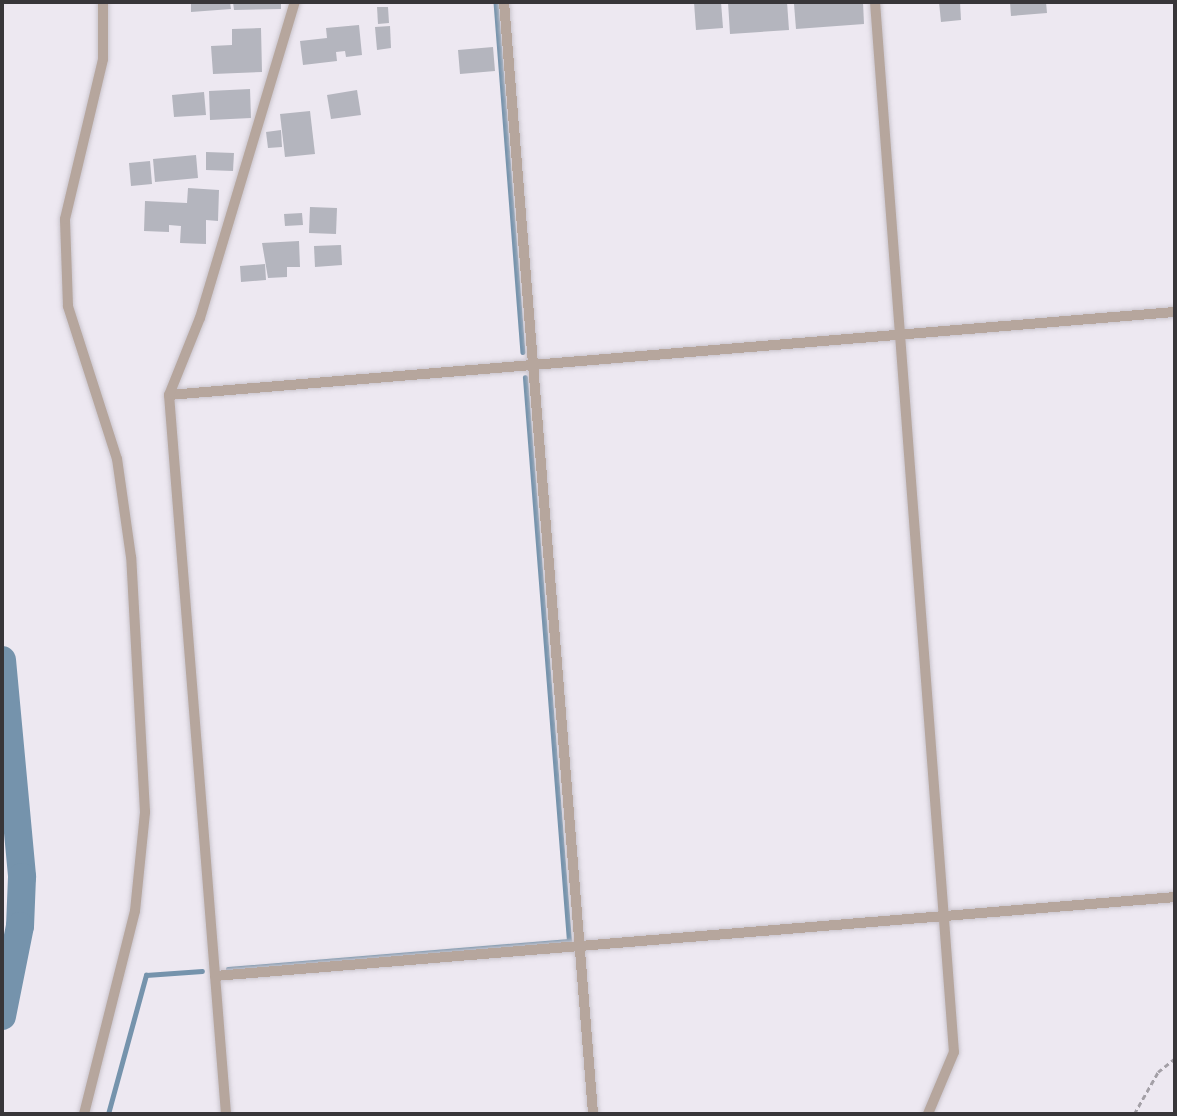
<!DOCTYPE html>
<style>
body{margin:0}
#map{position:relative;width:1177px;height:1116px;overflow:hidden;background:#ede8f1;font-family:"Archivo Narrow",sans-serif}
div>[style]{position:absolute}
.stream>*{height:4.5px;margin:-2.25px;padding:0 2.25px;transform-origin:2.25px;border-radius:2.25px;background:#7593ac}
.river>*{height:28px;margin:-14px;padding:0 14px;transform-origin:14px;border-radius:14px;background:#7593ac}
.building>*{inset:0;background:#b4b5be}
.path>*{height:2.5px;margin-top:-1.25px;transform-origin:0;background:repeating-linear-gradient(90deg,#a4a0a7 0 5px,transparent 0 8.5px)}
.roads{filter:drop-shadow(0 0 2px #c9c4cc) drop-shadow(0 0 2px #c9c4cc)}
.service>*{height:10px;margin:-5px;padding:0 5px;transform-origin:5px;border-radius:5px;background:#b6a69d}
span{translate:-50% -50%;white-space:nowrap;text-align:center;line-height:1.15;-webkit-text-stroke:7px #faf5fe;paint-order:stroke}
.frame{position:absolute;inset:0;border:4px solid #383639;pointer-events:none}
</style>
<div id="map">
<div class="stream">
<i style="left:496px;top:2px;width:351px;rotate:85.6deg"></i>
<i style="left:228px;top:969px;width:342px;rotate:-4.7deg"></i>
<i style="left:569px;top:941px;width:565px;rotate:-94.47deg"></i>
<i style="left:108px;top:1114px;width:144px;rotate:-74.7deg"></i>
<i style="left:146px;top:975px;width:56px;rotate:-4.1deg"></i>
</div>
<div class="river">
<i style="left:2px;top:660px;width:218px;rotate:84.7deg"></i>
<i style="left:22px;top:877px;width:49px;rotate:92.3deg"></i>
<i style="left:20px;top:926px;width:92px;rotate:101.3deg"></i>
</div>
<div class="building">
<i style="clip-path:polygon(191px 2px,230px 2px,231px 9px,191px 12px)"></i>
<i style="clip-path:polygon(233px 2px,281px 2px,281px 9px,234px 10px)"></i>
<i style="clip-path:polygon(694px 2px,721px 2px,723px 28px,696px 30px)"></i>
<i style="clip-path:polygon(728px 2px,787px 2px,789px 30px,730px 34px)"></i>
<i style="clip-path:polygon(863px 2px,864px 24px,796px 29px,794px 4px)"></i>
<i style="clip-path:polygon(939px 2px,960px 2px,961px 20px,941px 22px)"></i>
<i style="clip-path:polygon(1010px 2px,1046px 2px,1047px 13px,1011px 16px)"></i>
<i style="clip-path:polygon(377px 7px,388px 7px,389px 23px,378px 24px)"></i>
<i style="clip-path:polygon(359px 25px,362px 55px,346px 57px,345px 51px,336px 52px,337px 61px,303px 65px,300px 41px,327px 38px,326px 28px)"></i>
<i style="clip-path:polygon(390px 26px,391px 48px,377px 50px,375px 27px)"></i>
<i style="clip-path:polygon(261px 28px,262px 72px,213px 74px,211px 46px,232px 45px,232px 29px)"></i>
<i style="clip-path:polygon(493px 47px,495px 71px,460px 74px,458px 50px)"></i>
<i style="clip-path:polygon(250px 89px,251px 118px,210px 120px,209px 91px)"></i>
<i style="clip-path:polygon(357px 90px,361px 115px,331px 119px,327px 95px)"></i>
<i style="clip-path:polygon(204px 92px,206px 115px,174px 117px,172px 95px)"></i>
<i style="clip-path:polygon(310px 111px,315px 154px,285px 157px,280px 114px)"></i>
<i style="clip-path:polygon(281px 130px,282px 147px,268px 148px,266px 132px)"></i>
<i style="clip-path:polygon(206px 152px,234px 153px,233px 171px,206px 170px)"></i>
<i style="clip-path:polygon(196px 155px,198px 178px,155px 182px,153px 159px)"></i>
<i style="clip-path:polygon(150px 161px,152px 184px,131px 186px,129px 163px)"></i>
<i style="clip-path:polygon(188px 188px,219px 190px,218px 221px,206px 220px,206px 244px,180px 243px,181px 226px,169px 225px,169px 232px,144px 231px,145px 201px,187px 203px)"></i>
<i style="clip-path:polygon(310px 207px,337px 208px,336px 234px,309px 233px)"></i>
<i style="clip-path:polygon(302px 213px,303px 225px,285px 226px,284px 214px)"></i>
<i style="clip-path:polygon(299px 241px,300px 267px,287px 267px,287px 277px,268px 278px,262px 243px)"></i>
<i style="clip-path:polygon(341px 245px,342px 265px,315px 267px,314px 246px)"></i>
<i style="clip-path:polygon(265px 264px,266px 280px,241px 282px,240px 266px)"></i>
</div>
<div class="path">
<i style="left:1134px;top:1114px;width:48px;rotate:-60.3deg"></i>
<i style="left:1158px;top:1072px;width:22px;rotate:-39deg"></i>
</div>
<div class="roads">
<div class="service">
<i style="left:504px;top:2px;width:1116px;rotate:85.42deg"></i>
<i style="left:875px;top:2px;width:1053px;rotate:85.7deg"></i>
<i style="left:954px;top:1052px;width:67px;rotate:112.8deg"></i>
<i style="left:169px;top:395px;width:1009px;rotate:-4.72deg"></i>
<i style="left:215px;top:976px;width:963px;rotate:-4.7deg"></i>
<i style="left:84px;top:1114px;width:209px;rotate:-75.9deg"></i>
<i style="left:135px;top:911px;width:100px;rotate:-84.2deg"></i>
<i style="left:145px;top:812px;width:255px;rotate:-93.1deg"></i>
<i style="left:131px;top:557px;width:99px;rotate:-98.1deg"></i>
<i style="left:117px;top:459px;width:161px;rotate:-107.8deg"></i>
<i style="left:68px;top:306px;width:87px;rotate:-92deg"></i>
<i style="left:65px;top:219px;width:164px;rotate:-76.6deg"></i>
<i style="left:103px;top:59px;width:57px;rotate:-90deg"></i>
<i style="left:226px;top:1114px;width:721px;rotate:-94.53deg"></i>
<i style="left:169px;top:395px;width:83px;rotate:-68.1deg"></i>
<i style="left:200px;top:318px;width:330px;rotate:-73.3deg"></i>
</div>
</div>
<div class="frame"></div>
</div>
